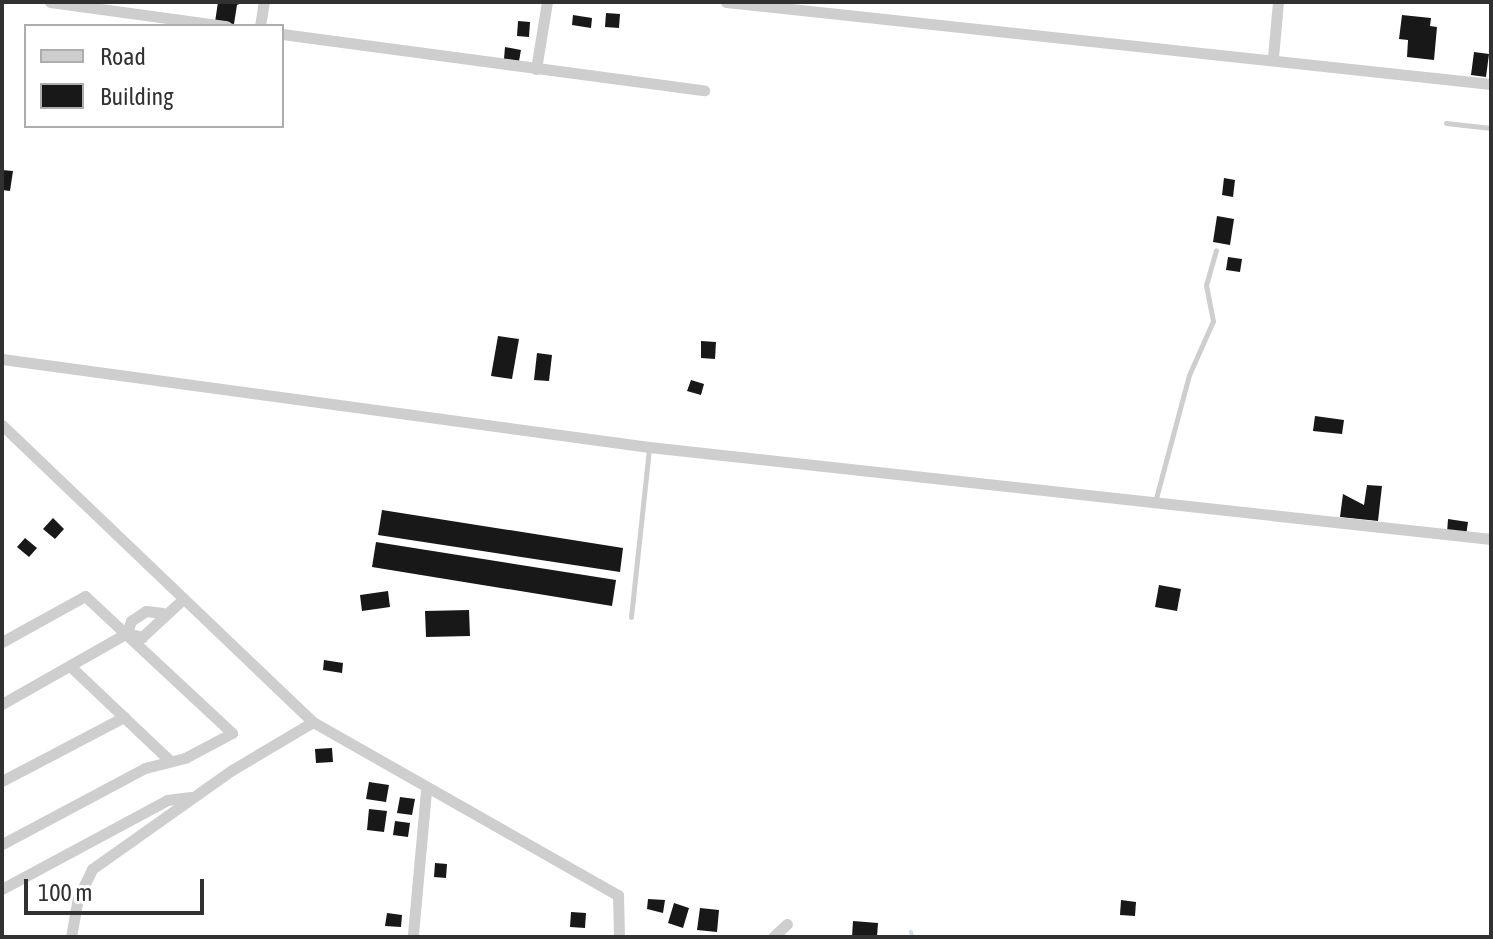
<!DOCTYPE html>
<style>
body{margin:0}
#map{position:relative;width:1493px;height:939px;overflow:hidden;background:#fff;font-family:"Asap Condensed",sans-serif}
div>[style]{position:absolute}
.stream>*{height:4px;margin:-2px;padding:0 2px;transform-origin:2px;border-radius:2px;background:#cfe0ea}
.building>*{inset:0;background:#181818}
.lane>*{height:5px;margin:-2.5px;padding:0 2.5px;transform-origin:2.5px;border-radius:2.5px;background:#cecece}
.street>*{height:11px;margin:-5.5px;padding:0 5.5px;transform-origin:5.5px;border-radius:5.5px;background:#cecece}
span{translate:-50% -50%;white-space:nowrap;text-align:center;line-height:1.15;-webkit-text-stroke:8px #fff;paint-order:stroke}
.frame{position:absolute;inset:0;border:4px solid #313131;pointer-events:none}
.legend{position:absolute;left:24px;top:24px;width:260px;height:104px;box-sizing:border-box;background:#fff;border:2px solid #adadad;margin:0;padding:10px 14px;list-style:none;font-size:24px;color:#313131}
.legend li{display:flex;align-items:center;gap:16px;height:40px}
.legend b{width:40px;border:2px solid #adadad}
.scale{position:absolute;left:24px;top:879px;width:180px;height:36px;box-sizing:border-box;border:4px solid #313131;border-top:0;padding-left:10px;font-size:24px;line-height:28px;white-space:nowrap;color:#313131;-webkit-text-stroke:6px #fff;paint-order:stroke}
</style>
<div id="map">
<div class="stream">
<i style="left:911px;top:932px;width:5px;rotate:79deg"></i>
</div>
<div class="building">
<i style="clip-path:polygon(218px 2px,244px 2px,237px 5px,234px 24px,215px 22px)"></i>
<i style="clip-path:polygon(606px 13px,620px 14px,619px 28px,605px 27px)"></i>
<i style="clip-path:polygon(573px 15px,592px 18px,591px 28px,572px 25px)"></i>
<i style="clip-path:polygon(1402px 15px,1431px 18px,1430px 26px,1437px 27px,1434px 60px,1407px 57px,1408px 40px,1399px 39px)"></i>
<i style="clip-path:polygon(518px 21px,530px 22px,529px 37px,517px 36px)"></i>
<i style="clip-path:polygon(505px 47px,521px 50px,519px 61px,504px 59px)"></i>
<i style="clip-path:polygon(1474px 52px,1489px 54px,1486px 77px,1471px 75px)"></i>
<i style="clip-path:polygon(2px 170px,13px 171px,10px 191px,2px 190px)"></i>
<i style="clip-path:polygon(1224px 178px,1235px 180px,1233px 197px,1222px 195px)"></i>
<i style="clip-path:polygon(1217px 216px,1234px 219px,1230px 245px,1213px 242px)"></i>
<i style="clip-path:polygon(1228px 257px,1242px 259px,1240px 272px,1226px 270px)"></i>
<i style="clip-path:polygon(498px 336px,519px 339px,512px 379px,491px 376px)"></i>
<i style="clip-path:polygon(701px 341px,716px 342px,715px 359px,701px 358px)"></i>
<i style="clip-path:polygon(537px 353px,552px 355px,549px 381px,534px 380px)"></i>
<i style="clip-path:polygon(691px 380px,704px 384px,701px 395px,687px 391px)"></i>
<i style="clip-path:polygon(1315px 416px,1344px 420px,1342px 434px,1313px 431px)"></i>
<i style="clip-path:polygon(1367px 485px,1382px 486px,1378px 521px,1340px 517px,1343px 494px,1364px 505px)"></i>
<i style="clip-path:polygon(382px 510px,623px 548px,620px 572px,378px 535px)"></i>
<i style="clip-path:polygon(53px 518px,64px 529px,55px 539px,43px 529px)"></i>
<i style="clip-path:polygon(1448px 519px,1468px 522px,1466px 536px,1447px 533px)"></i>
<i style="clip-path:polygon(25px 538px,37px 548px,29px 557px,17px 547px)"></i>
<i style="clip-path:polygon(376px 542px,616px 580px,612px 606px,372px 567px)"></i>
<i style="clip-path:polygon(1159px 585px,1181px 589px,1177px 611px,1155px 607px)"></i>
<i style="clip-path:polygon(388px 591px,390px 607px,362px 611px,360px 595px)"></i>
<i style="clip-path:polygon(469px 610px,470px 636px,426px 637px,425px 611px)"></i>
<i style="clip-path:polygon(324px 660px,343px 663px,342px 673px,323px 670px)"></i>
<i style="clip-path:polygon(332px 748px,333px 762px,316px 763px,315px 749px)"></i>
<i style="clip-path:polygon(369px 782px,389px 785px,386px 802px,366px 799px)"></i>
<i style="clip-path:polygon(400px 797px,415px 799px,412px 815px,397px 813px)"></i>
<i style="clip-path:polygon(369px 809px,387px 811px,384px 832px,367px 830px)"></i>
<i style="clip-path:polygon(395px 821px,410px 823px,408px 837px,393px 835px)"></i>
<i style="clip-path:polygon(435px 863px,447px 864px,446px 878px,434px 877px)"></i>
<i style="clip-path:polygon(648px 899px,665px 900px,663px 913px,647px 909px)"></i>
<i style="clip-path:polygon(1121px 900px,1136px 902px,1135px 916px,1120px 915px)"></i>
<i style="clip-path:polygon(674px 903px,689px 908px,683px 928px,668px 923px)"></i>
<i style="clip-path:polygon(700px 908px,719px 910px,717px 932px,697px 930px)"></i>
<i style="clip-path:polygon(571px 912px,586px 913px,585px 928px,570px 927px)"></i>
<i style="clip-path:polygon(387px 913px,402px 915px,401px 927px,385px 926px)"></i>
<i style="clip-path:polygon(853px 921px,878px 923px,877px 937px,852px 937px)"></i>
</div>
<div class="lane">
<i style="left:1446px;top:123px;width:45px;rotate:6.3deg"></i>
<i style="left:1155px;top:502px;width:131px;rotate:-75deg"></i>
<i style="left:1189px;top:375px;width:59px;rotate:-66deg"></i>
<i style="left:1213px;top:321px;width:37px;rotate:-101deg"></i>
<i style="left:1206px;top:285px;width:36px;rotate:-74deg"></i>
<i style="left:631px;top:617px;width:170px;rotate:-83.9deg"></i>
</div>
<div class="street">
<i style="left:50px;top:2px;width:178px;rotate:7.8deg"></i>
<i style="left:726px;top:2px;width:769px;rotate:6.12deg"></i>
<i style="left:260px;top:26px;width:24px;rotate:-81deg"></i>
<i style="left:282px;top:34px;width:426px;rotate:7.6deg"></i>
<i style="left:1273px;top:57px;width:55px;rotate:-84.8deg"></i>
<i style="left:536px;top:69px;width:68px;rotate:-80.7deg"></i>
<i style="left:2px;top:359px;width:653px;rotate:7.75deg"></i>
<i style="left:649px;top:447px;width:847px;rotate:6.24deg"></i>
<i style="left:2px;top:425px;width:430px;rotate:43.7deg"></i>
<i style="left:313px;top:722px;width:351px;rotate:29.6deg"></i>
<i style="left:618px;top:895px;width:42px;rotate:88.6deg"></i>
<i style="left:127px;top:633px;width:13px;rotate:-72deg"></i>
<i style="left:131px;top:621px;width:18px;rotate:-34deg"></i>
<i style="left:146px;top:611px;width:17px;rotate:7deg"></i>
<i style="left:2px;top:642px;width:95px;rotate:-29deg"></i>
<i style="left:85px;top:596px;width:201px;rotate:43deg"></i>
<i style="left:232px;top:733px;width:53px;rotate:152deg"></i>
<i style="left:185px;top:758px;width:41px;rotate:166deg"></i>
<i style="left:145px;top:768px;width:162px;rotate:152deg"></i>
<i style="left:70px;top:666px;width:137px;rotate:43.5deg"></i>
<i style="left:2px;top:704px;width:144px;rotate:-29.6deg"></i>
<i style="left:127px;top:633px;width:16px;rotate:15deg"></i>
<i style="left:142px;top:637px;width:56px;rotate:-42.8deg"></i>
<i style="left:2px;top:781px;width:138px;rotate:-27.7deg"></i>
<i style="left:2px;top:889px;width:187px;rotate:-28.3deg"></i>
<i style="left:167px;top:800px;width:24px;rotate:-7deg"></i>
<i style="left:413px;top:934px;width:145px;rotate:-84.8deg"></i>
<i style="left:71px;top:937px;width:40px;rotate:-80deg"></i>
<i style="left:78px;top:898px;width:32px;rotate:-64deg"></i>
<i style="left:92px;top:869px;width:171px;rotate:-35.3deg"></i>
<i style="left:232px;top:770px;width:94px;rotate:-30.7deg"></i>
<i style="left:773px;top:937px;width:19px;rotate:-43deg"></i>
</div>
<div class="frame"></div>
<ul class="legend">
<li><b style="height:10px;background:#cecece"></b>Road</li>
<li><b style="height:22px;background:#181818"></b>Building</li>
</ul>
<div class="scale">100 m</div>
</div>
